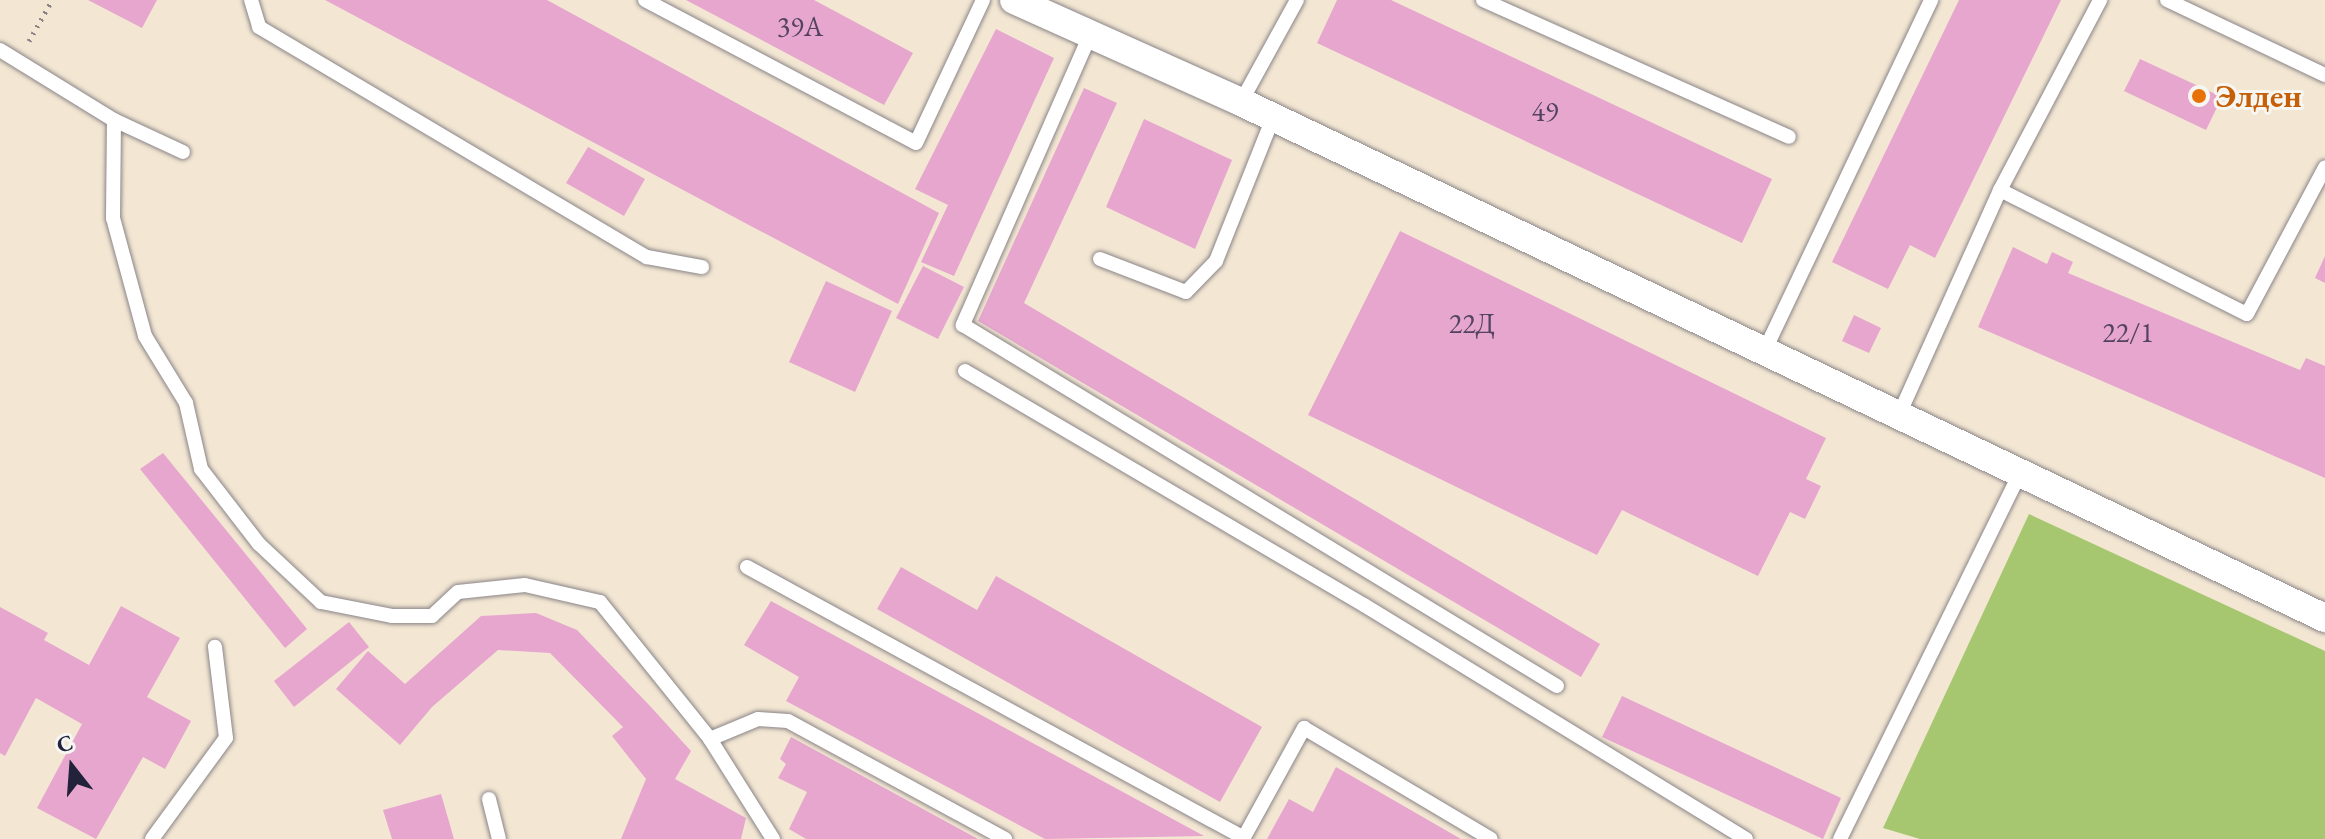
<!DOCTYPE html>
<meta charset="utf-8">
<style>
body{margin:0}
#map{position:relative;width:2325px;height:839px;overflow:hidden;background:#f3e7d3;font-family:"EB Garamond",serif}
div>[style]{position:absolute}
.green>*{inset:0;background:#a6c770}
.building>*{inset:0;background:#e6a6ce}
.path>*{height:5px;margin-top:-2.5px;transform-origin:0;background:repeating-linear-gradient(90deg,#8a8487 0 2px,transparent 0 8px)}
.roads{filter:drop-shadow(0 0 2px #8a8487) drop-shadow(0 0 2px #8a8487)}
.service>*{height:14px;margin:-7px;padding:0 7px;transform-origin:7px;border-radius:7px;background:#fff}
.minor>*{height:28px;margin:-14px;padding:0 14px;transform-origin:14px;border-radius:14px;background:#fff}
.dots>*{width:22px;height:22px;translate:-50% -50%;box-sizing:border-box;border:4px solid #f6f6f2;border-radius:50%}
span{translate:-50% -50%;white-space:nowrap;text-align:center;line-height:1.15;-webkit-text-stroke:6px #f6f6f2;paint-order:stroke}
.number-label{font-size:28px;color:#534360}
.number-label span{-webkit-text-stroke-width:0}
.food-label{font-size:32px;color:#c56008;font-weight:700}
.left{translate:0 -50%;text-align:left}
.north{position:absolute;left:32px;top:727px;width:80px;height:80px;-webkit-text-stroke:6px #f6f6f2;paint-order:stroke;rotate:343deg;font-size:22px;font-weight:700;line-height:32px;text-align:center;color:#22223b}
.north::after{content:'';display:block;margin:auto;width:28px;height:36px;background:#22223b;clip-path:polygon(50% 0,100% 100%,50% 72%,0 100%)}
</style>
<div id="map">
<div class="green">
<i style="clip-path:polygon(2029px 514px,2325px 651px,2325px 839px,1920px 839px,1883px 828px)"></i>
</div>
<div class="building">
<i style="clip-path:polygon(88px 0,157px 0,142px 28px)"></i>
<i style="clip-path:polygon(325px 0,547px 0,939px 213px,898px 304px)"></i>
<i style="clip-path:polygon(686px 0,814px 0,913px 53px,884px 105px)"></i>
<i style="clip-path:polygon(1337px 0,1391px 0,1772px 179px,1742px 243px,1317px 43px)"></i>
<i style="clip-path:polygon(1959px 0,2061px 0,1935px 258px,1910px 245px,1888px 289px,1832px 262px)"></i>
<i style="clip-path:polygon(996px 29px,1054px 58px,954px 276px,921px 262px,948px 205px,915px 189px)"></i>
<i style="clip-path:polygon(2140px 59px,2222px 97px,2206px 130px,2124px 91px)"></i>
<i style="clip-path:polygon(1084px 88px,1117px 103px,1024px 303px,1600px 644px,1581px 677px,978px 321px)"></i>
<i style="clip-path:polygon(1144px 119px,1232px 160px,1195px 249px,1106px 207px)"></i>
<i style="clip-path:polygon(588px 147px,645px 179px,624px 216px,566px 183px)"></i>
<i style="clip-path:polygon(1400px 231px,1826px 438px,1806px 479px,1821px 486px,1805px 519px,1790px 512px,1758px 576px,1622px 510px,1597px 555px,1308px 415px)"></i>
<i style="clip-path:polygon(2013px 247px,2047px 264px,2052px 252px,2073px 262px,2068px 273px,2300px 370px,2306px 358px,2325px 366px,2325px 478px,1978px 327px)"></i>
<i style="clip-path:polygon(2325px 256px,2325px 283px,2315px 278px)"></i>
<i style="clip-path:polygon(923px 266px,964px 287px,938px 339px,896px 318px)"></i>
<i style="clip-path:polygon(826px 281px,892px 311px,855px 392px,789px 362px)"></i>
<i style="clip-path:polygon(1854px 315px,1881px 328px,1869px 353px,1842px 341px)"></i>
<i style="clip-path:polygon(163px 453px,307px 629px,285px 648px,140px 469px)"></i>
<i style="clip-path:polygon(901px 567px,977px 610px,996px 576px,1262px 727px,1220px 802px,877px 609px)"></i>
<i style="clip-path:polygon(771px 601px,1204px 836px,1045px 839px,786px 701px,799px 677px,744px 645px)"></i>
<i style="clip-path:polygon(121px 606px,180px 638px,147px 697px,191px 721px,165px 769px,143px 757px,96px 839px,37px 808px,82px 724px,36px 698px,5px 756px,0 753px,0 607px,48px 633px,44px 640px,89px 665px)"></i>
<i style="clip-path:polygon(536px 613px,577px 630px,650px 706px,691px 751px,675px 779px,746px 818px,741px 839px,621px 839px,646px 779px,612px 736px,623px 727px,550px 653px,498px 650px,432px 707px,400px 745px,336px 689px,368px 651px,405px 684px,481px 616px)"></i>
<i style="clip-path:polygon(349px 622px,369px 647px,294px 707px,274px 681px)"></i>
<i style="clip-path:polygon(1622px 696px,1841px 798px,1823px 839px,1602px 737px)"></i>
<i style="clip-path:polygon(791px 737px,978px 839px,806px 839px,789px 829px,807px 792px,778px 778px,786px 764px,780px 759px)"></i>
<i style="clip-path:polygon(1336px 767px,1461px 839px,1267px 839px,1289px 799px,1313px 812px)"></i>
<i style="clip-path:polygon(441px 794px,454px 839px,392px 839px,383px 810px)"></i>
</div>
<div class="path">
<i style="left:29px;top:41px;width:47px;rotate:-60.7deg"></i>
</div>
<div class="roads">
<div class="service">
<i style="left:251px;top:0;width:28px;rotate:73deg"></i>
<i style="left:259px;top:27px;width:451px;rotate:30.7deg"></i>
<i style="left:647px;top:257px;width:56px;rotate:10.3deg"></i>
<i style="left:645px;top:0;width:306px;rotate:27.8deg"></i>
<i style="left:916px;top:143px;width:158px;rotate:-64.9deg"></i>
<i style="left:1483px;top:0;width:335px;rotate:24.1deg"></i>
<i style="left:2167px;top:0;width:175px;rotate:25.4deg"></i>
<i style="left:1090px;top:35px;width:317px;rotate:113.7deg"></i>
<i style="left:963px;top:325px;width:695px;rotate:31.29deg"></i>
<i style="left:0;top:50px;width:134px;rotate:31.6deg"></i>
<i style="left:114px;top:120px;width:76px;rotate:24.9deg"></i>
<i style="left:1241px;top:102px;width:116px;rotate:-61.2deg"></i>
<i style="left:114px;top:120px;width:98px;rotate:90.6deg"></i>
<i style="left:113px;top:218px;width:122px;rotate:74.8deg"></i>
<i style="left:145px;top:336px;width:79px;rotate:58.5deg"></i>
<i style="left:186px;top:403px;width:68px;rotate:77.2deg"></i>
<i style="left:201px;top:469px;width:95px;rotate:52.3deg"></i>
<i style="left:259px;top:544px;width:85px;rotate:43.1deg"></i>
<i style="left:321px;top:602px;width:72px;rotate:11.2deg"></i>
<i style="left:392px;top:616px;width:40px"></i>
<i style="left:432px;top:616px;width:35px;rotate:-43deg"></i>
<i style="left:458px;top:592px;width:67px;rotate:-6deg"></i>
<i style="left:525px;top:585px;width:77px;rotate:12.8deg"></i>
<i style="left:600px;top:602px;width:176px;rotate:51.2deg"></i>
<i style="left:710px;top:739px;width:52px;rotate:-22.6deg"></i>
<i style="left:758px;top:719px;width:30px;rotate:4deg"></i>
<i style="left:788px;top:721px;width:247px;rotate:28.5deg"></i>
<i style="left:2000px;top:190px;width:276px;rotate:26.7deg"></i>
<i style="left:2247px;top:314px;width:166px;rotate:-62deg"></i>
<i style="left:1100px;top:259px;width:92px;rotate:21deg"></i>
<i style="left:1186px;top:292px;width:43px;rotate:-45.9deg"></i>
<i style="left:1216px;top:261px;width:154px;rotate:-68.3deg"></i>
<i style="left:1764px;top:352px;width:390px;rotate:-64.6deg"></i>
<i style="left:965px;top:371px;width:463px;rotate:30.4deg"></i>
<i style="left:1364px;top:605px;width:448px;rotate:31.5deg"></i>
<i style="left:1898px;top:417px;width:249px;rotate:-65.8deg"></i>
<i style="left:2000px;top:190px;width:215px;rotate:-62.2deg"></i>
<i style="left:747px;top:567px;width:566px;rotate:28.6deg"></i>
<i style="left:710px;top:739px;width:118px;rotate:57.8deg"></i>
<i style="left:489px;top:799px;width:41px;rotate:76deg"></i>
<i style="left:152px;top:839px;width:125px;rotate:-53.8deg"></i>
<i style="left:226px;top:738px;width:92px;rotate:-96.9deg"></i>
<i style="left:1243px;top:839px;width:127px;rotate:-61.2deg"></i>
<i style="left:1304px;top:728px;width:217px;rotate:30.7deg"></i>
<i style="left:1840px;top:839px;width:406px;rotate:-63.8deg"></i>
</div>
<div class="minor">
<i style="left:1014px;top:0;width:249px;rotate:24.2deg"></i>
<i style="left:1241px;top:102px;width:1201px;rotate:25.46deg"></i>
</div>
</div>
<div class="dots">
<i style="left:2199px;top:96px;background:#e8710a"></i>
</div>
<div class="number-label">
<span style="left:800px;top:26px">39А</span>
<span style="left:1545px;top:111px">49</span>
<span style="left:1472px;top:323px">22Д</span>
<span style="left:2128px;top:332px">22/1</span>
</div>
<div class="food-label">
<span class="left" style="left:2215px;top:96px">Элден</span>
</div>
<div class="north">С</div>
</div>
